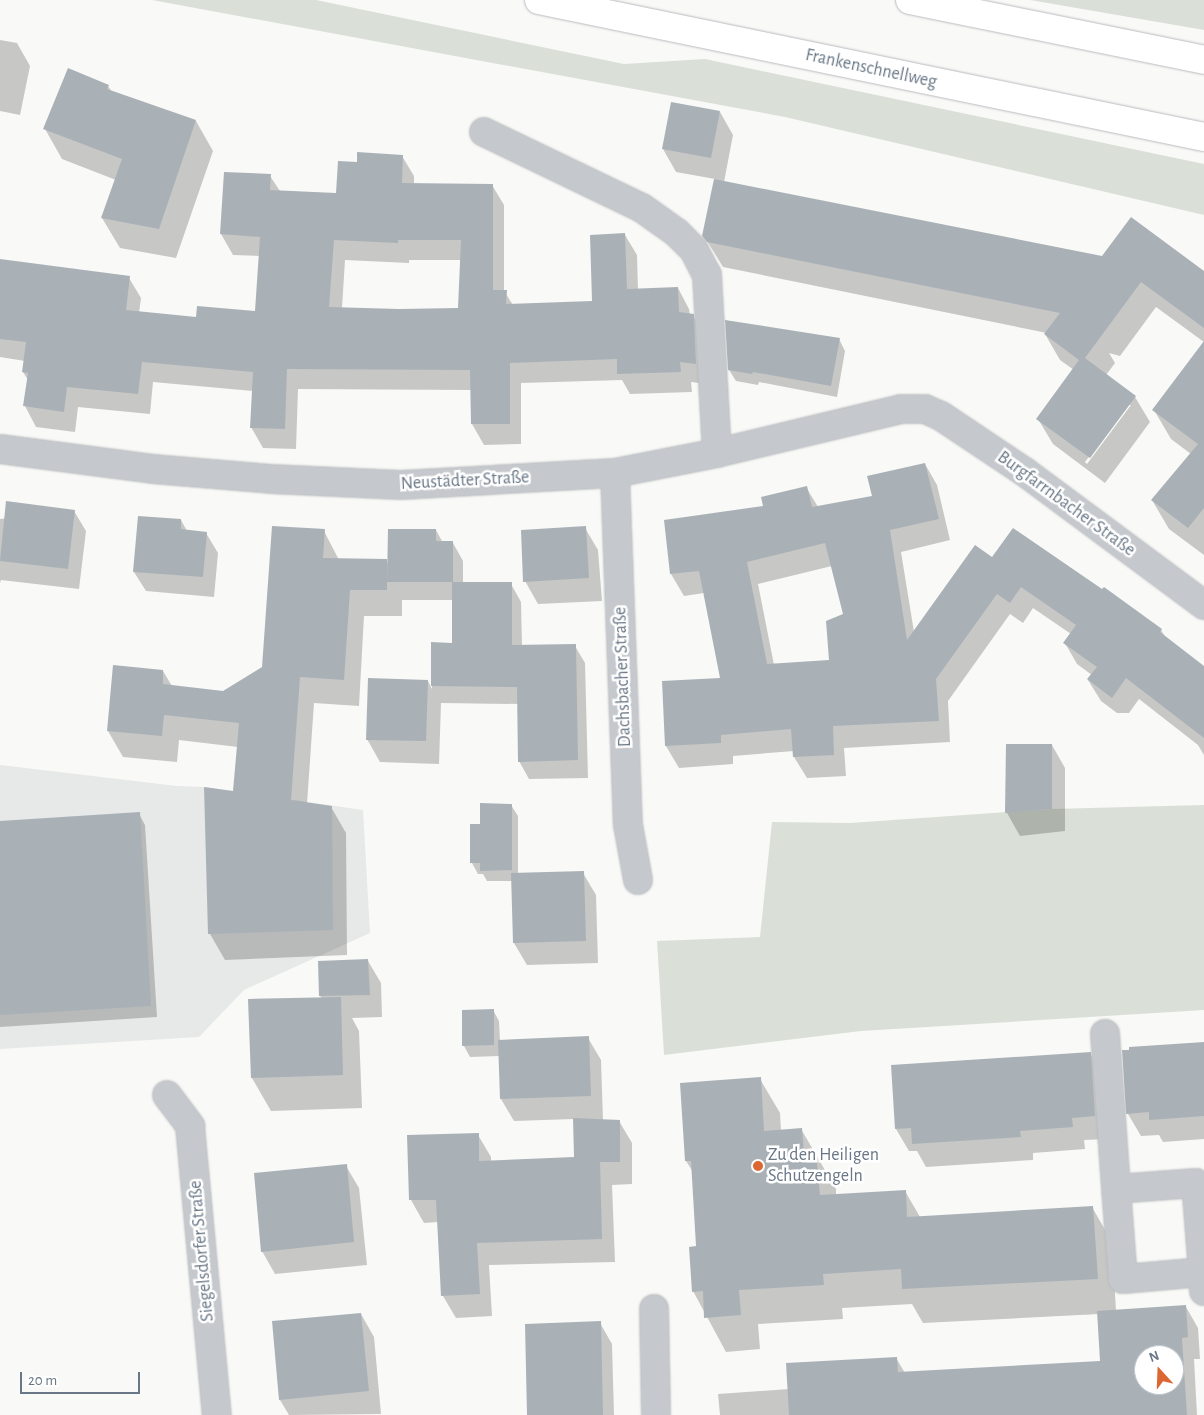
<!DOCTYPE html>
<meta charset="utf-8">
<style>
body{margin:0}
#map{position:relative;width:1204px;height:1415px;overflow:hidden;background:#f9f9f7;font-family:"Alegreya Sans",sans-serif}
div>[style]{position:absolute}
.built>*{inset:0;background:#e7e8e8}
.green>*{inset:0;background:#dae0d8}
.shadow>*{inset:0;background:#0003}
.building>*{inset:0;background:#a9b1b7}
.roads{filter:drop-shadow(0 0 1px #b8bbbe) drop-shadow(0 0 1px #b8bbbe)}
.minor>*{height:28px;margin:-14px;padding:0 14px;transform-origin:14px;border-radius:14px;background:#c5c8cc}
.highway>*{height:28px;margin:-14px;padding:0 14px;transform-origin:14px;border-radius:14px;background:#fff}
.dots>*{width:14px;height:14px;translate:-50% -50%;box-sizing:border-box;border:2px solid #fff;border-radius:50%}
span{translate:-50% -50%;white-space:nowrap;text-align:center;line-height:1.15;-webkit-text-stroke:5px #fff;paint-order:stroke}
.street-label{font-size:18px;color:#697786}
.poi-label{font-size:18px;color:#697786}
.left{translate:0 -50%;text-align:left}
.north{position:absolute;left:1134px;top:1345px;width:50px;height:50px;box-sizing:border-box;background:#fff;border:1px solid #c3c9cf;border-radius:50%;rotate:340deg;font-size:14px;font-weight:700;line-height:20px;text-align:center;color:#697786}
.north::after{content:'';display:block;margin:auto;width:18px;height:22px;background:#dc6733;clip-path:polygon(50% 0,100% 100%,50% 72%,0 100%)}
.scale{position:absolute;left:20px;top:1372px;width:120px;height:22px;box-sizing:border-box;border:2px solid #697786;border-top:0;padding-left:6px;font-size:15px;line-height:18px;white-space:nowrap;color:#697786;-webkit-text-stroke:4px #fff;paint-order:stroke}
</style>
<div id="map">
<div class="built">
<i style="clip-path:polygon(0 765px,177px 786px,204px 787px,363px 810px,370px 933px,244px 990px,199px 1037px,0 1049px)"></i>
</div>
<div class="green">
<i style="clip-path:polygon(152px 0,316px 0,624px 64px,705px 59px,1204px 164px,1204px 215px,785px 117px)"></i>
<i style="clip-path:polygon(1027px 0,1204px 0,1204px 30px,1030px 0)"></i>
<i style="clip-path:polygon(1204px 805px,1204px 1010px,861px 1031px,664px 1055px,657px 941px,760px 937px,772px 822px,850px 823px,1052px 809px)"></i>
</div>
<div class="shadow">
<i style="clip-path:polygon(0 40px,17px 43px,30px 66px,20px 115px,0 111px)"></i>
<i style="clip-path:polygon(108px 86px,112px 92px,196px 121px,213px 151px,176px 258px,120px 248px,102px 218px,116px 180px,62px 159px,45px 129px)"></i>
<i style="clip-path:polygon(evenodd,720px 112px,733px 135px,724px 182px,1103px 257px,1204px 272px,1204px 342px,1156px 307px,1120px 356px,1109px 353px,1115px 363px,1106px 375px,1135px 397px,1150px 422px,1105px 483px,1053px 444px,1038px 419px,1074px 370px,1060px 360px,1045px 334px,1047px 333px,723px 267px,704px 236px,715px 179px,676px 172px,663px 149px,720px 112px,1128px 405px,1131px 405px,1087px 464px,1085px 462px,1128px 405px)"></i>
<i style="clip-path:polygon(evenodd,402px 156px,414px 176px,414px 184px,492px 185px,504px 205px,504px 291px,513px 305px,593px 302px,625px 235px,637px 255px,638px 290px,678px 288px,689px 309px,690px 315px,693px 316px,705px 336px,707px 384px,691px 382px,692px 392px,630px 394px,622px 380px,521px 383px,521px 444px,484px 445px,472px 424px,472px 390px,298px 389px,296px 449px,263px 448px,251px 427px,253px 391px,153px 382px,150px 414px,78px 407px,75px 432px,36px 427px,25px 406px,28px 380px,23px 372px,25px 361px,0 357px,0 261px,129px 278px,141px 298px,139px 313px,197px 319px,257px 312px,260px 256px,233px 255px,221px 234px,225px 173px,270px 176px,280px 191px,338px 194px,358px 163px,402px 156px,345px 260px,409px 263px,409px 260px,461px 260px,459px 309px,399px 311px,342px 308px,345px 260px)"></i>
<i style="clip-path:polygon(839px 339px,845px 351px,837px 397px,759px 382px,758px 385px,736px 381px,729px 370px)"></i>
<i style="clip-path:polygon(1204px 407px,1204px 555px,1169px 529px,1152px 500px,1191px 454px,1171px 439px,1154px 410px)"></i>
<i style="clip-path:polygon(evenodd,925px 464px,937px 485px,950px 540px,901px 552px,914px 632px,992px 559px,1161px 630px,1166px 638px,1204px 667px,1204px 755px,1198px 745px,1139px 699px,1129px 713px,1117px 713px,1101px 701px,1088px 680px,1092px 675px,1077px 664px,1065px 643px,1071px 634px,1033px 608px,1023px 623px,1010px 614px,948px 701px,950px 742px,844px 748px,846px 776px,807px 778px,794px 757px,794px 751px,733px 756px,733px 764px,679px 768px,666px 746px,663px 682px,721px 679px,704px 593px,684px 596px,671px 574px,665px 521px,765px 507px,806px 487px,818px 507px,874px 497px,925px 464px,832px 566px,845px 615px,830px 661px,774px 665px,758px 584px,832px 566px)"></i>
<i style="clip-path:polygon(74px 511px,86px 531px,79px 589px,1px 580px,0 583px,0 519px)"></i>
<i style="clip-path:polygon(181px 520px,187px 531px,206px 533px,218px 553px,214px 597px,146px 591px,134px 572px)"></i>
<i style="clip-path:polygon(585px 528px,598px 550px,602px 601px,538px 604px,525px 581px)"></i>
<i style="clip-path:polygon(436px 530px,443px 543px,453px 543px,463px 561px,463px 583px,511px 584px,521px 602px,522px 646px,575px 646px,585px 663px,588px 778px,529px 779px,519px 761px,518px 704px,441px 703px,439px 764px,380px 762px,367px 739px,428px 681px,432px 689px,432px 644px,453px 644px,453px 600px,402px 600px,402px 616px,364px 616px,359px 706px,314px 703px,307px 804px,331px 807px,346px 833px,347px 955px,225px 960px,210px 934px,234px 793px,238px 747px,179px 740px,177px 762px,123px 757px,108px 731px,163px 671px,172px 686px,223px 692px,264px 668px,324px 531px,339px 560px,386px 560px,389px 564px)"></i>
<i style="clip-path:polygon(1052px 745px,1065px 768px,1065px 831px,1020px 836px,1007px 813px,1007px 746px)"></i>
<i style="clip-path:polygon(511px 805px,518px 816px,518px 874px,583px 873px,596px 895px,598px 963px,527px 965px,514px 943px,513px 881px,487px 881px,483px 874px,478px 874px,472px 863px,472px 825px,481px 825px)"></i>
<i style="clip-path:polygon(139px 814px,145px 825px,157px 1017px,0 1027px,0 822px)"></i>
<i style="clip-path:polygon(368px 961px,381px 983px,382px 1017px,352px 1018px,359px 1031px,362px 1108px,271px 1111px,252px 1078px,322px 998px,320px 996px)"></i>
<i style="clip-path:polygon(493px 1010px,499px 1021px,500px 1041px,588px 1038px,601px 1060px,603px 1120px,619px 1121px,632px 1143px,632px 1184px,612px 1185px,615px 1262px,489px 1265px,492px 1316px,456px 1318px,443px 1296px,438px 1222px,424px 1223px,411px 1200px,409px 1136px,478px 1135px,491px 1157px,491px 1162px,575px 1159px,574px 1119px,514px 1121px,501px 1099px,500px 1056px,470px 1057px,464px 1046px,463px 1011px)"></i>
<i style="clip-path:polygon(1204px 1044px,1204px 1139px,1163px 1142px,1159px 1135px,1141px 1136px,1128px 1114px,1130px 1051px)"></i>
<i style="clip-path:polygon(1090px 1053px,1103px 1076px,1107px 1139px,1084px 1140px,1085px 1149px,1033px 1153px,1033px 1160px,926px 1167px,917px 1151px,909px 1151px,896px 1129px)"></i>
<i style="clip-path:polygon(evenodd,760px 1079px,780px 1113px,781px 1131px,801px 1129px,836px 1189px,836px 1196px,905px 1191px,920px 1217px,1092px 1207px,1112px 1242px,1116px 1311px,1186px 1307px,1198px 1328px,1200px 1359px,1194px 1359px,1197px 1415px,720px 1415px,718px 1394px,789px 1389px,896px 1358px,905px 1373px,1101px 1362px,1099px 1314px,923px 1323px,912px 1304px,842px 1308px,843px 1319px,758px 1324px,760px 1349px,726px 1352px,693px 1291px,697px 1248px,693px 1172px,686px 1161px,760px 1079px,1144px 1355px,1174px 1355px,1174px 1385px,1144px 1385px,1144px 1355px)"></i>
<i style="clip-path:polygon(346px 1166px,359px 1188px,367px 1265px,275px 1274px,262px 1251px)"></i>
<i style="clip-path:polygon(361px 1314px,374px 1337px,381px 1414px,289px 1415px,280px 1400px)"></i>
<i style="clip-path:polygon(600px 1323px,612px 1344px,614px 1415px,622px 1415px,528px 1415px)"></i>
</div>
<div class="building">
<i style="clip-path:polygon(68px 68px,109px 85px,107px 89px,196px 120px,159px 229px,101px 218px,122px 159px,43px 129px)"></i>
<i style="clip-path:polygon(671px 102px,720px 111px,711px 158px,662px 149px)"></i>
<i style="clip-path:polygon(evenodd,357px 152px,403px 155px,402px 183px,493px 184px,493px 290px,507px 290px,506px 304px,592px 301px,590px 235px,625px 233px,627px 289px,678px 287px,679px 312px,694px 314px,696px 364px,680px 362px,681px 372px,617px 374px,617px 359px,510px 363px,510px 424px,471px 424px,470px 370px,287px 369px,285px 429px,250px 428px,253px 372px,142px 362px,138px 394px,67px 387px,64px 412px,23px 406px,28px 373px,22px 372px,26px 342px,0 339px,0 259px,130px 276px,126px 310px,196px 317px,197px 306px,255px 311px,260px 237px,220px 234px,224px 172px,271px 174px,270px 190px,336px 193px,338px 161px,357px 162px,357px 152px,334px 240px,398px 243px,398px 240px,461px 240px,458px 308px,399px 309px,329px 307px,334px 240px)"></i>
<i style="clip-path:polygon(714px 179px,1102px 256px,1131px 217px,1204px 271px,1204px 328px,1141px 282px,1085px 358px,1136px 396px,1090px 458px,1036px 419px,1079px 360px,1044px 334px,1060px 313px,707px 242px,702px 236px)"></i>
<i style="clip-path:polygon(725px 320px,840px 338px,831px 386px,753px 372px,752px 374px,728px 370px)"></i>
<i style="clip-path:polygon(1204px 341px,1204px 508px,1188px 528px,1151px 500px,1198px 444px,1152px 410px)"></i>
<i style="clip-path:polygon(evenodd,925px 463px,939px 519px,890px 530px,907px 640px,975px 545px,992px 557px,1013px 528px,1102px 589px,1104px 587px,1162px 629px,1160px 632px,1204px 666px,1204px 738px,1126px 678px,1112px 698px,1087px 679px,1097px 667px,1063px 643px,1076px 625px,1021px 587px,1010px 603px,997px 594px,936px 679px,939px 721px,833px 726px,834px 755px,793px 757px,791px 729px,721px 735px,721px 743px,665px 746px,662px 681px,720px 678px,699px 571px,670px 574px,664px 520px,763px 506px,761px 497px,807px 486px,812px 507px,872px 496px,867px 476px,925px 463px,825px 543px,843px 614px,826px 621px,829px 660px,767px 664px,747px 562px,825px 543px)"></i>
<i style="clip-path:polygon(6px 501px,75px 510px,68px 569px,0 561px)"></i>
<i style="clip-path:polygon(138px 516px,181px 519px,181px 529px,207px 532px,203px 577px,133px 572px)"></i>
<i style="clip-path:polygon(272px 526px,325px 529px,323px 558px,387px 559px,387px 590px,350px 590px,344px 680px,300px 677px,291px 800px,332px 806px,333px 930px,208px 934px,204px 787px,233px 791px,239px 723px,164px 715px,162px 736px,107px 731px,113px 665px,163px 670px,163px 684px,223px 691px,262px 667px)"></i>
<i style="clip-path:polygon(586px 526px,589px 578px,523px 582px,521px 530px)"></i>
<i style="clip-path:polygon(388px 529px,436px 529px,436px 541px,453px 541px,453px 582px,512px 582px,512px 645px,576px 644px,578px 760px,518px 762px,517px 687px,431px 686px,431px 642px,452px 643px,452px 582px,387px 582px)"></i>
<i style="clip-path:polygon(368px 678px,428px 680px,426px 741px,366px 740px)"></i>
<i style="clip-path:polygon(1006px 744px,1052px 744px,1052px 809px,1005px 813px)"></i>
<i style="clip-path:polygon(480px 803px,512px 804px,512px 870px,480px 871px,480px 863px,470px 863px,470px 824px,480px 824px)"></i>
<i style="clip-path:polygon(140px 812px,151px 1006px,0 1015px,0 821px)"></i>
<i style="clip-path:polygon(584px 871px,586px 941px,513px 943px,511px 873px)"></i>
<i style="clip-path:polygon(368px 959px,370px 995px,319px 996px,318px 961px)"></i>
<i style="clip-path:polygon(341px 997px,343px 1075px,251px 1078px,248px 999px)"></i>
<i style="clip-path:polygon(494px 1009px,494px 1045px,462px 1046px,462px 1010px)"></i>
<i style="clip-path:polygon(589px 1036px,591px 1096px,500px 1099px,498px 1040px)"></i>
<i style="clip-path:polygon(1204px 1042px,1204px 1116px,1149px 1120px,1149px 1112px,1126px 1114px,1122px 1050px,1129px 1050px,1129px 1047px)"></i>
<i style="clip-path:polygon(1091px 1052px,1095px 1116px,1072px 1118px,1073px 1127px,1020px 1131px,1021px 1137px,912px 1144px,911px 1128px,895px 1129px,891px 1065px)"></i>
<i style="clip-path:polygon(761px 1077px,764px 1131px,802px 1128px,804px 1154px,816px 1153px,820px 1195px,906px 1190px,907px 1217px,1093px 1206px,1098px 1279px,902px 1289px,901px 1269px,823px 1274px,824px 1285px,739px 1290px,741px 1315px,704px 1318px,703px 1291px,692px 1292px,689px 1247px,696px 1246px,691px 1161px,685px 1161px,680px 1083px)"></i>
<i style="clip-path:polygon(573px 1118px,620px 1120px,620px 1162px,600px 1162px,602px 1239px,477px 1243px,480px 1294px,441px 1296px,436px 1200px,409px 1200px,407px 1135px,479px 1133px,479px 1161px,574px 1157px)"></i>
<i style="clip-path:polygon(347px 1164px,354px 1242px,261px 1252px,254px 1173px)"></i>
<i style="clip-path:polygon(evenodd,1186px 1305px,1188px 1337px,1182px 1338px,1187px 1415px,789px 1415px,786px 1363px,897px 1357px,898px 1372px,1100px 1361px,1097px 1311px,1186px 1305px,1144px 1355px,1174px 1355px,1174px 1385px,1144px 1385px,1144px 1355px)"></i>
<i style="clip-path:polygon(361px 1313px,369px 1391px,279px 1400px,272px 1321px)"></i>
<i style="clip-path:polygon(601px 1321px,603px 1415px,527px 1415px,525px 1324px)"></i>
</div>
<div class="roads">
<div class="minor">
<i style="left:484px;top:132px;width:175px;rotate:25.7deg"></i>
<i style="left:642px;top:208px;width:43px;rotate:35.5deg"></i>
<i style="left:677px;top:233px;width:24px;rotate:45deg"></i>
<i style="left:694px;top:250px;width:28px;rotate:63deg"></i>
<i style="left:707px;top:275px;width:178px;rotate:86.8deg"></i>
<i style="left:0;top:449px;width:154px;rotate:7.4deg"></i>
<i style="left:153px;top:469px;width:118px;rotate:4.8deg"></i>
<i style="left:271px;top:479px;width:130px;rotate:2.6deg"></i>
<i style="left:401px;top:485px;width:214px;rotate:-3.2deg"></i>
<i style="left:615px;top:473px;width:104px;rotate:-11.1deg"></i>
<i style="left:717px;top:453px;width:189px;rotate:-13.4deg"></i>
<i style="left:901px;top:409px;width:24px"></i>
<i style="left:925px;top:409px;width:17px;rotate:24deg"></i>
<i style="left:941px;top:416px;width:101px;rotate:33.7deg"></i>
<i style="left:1025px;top:472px;width:223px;rotate:36.6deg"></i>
<i style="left:615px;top:473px;width:352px;rotate:87.9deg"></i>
<i style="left:628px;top:825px;width:56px;rotate:79.7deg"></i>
<i style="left:1105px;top:1034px;width:155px;rotate:85.9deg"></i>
<i style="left:167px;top:1095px;width:39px;rotate:53deg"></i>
<i style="left:190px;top:1126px;width:290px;rotate:84.7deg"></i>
<i style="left:1203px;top:1272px;width:80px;rotate:175deg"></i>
<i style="left:1123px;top:1279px;width:90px;rotate:-94.4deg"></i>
<i style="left:1116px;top:1189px;width:80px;rotate:-4.3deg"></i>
<i style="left:1196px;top:1183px;width:89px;rotate:85.5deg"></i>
<i style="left:1203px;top:1272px;width:19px;rotate:87deg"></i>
<i style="left:654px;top:1309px;width:106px;rotate:88.9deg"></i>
</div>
<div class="highway">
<i style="left:539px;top:0;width:679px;rotate:11.64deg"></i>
<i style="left:910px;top:0;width:300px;rotate:11.5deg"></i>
</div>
</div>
<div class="dots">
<i style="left:758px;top:1166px;background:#dc6733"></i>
</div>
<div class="street-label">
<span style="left:871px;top:69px;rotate:12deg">Frankenschnellweg</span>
<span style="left:465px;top:481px;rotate:-3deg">Neustädter Straße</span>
<span style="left:1066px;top:504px;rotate:36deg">Burgfarrnbacher Straße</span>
<span style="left:623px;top:677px;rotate:-92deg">Dachsbacher Straße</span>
<span style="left:202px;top:1251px;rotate:-95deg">Siegelsdorfer Straße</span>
</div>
<div class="poi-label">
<span class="left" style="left:768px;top:1166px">Zu den Heiligen<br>Schutzengeln</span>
</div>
<div class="north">N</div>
<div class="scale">20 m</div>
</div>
